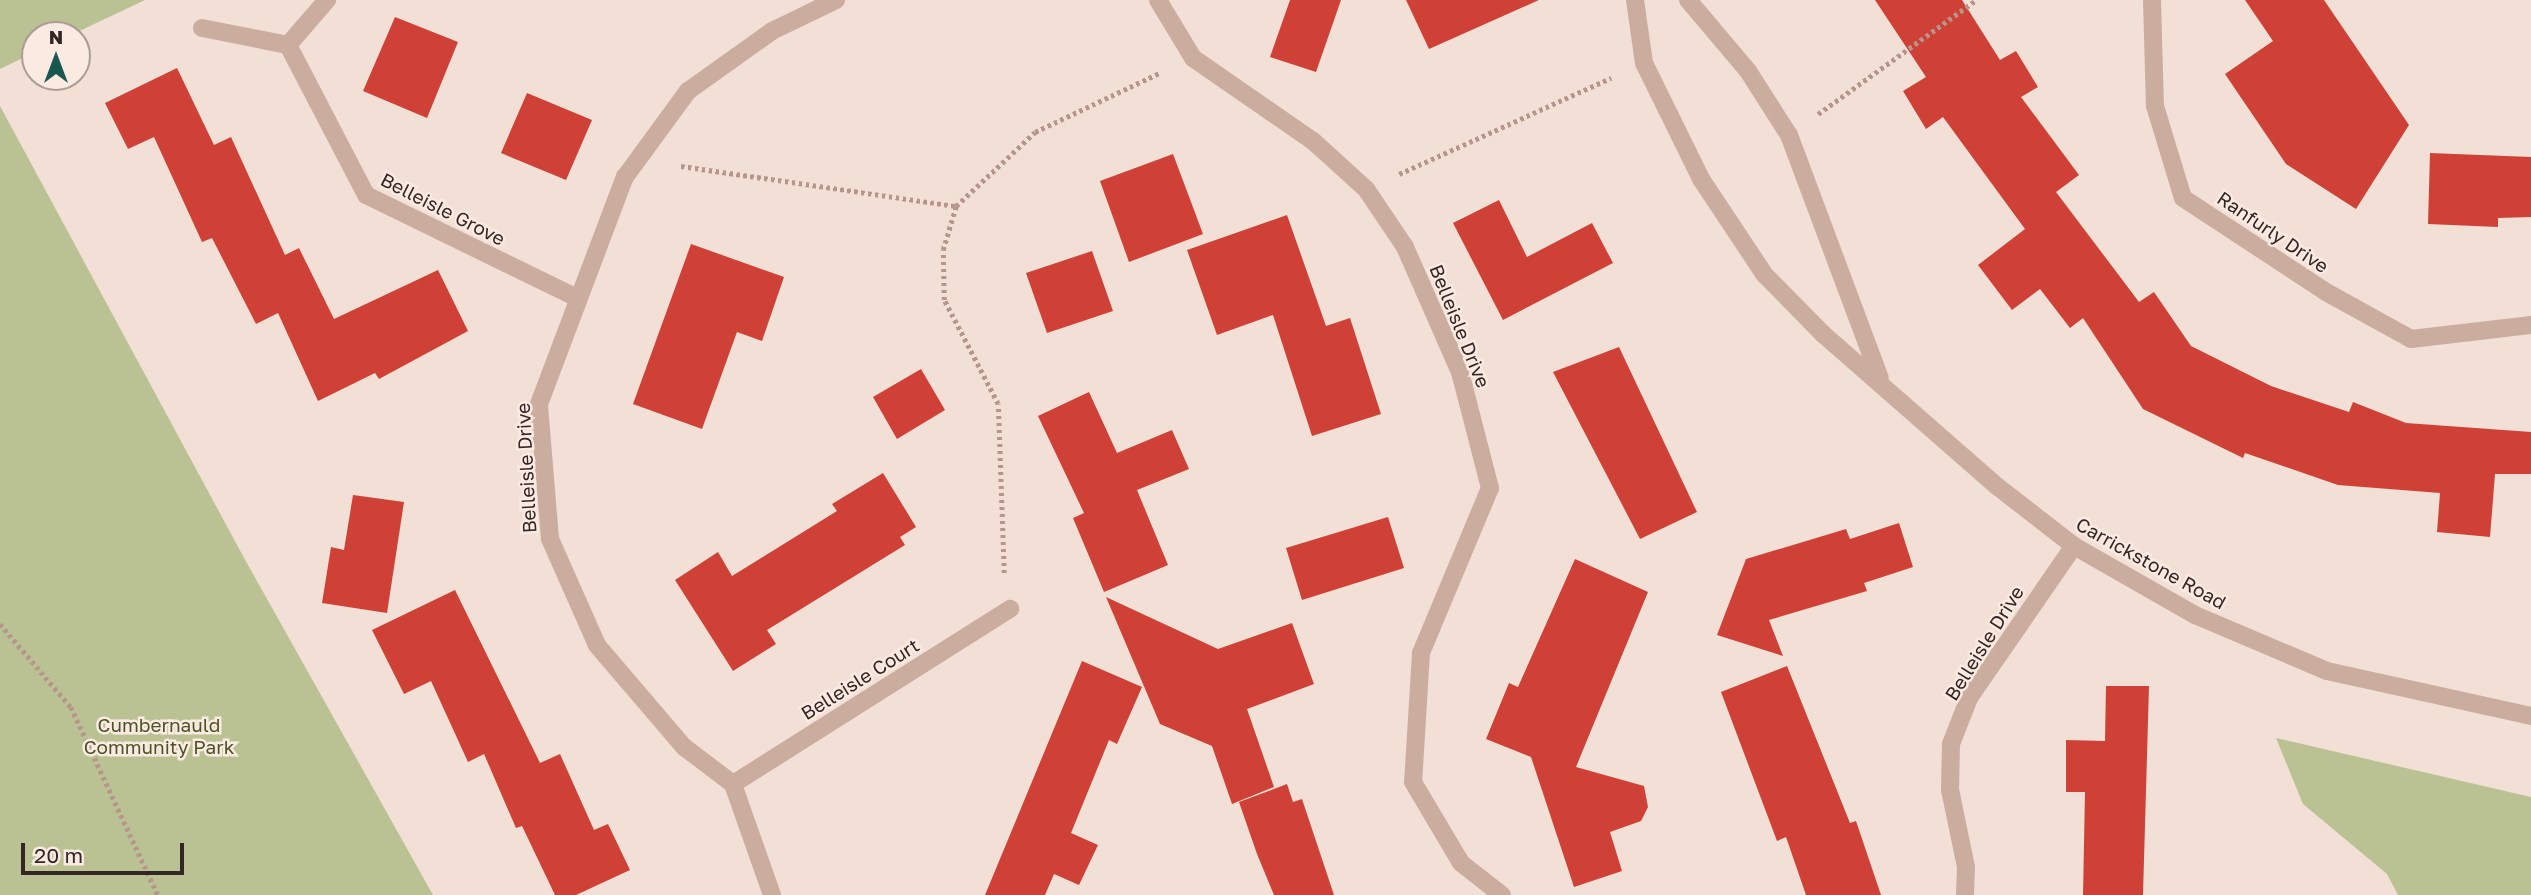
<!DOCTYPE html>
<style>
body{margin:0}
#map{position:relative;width:2531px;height:895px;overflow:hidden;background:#f2dfd5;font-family:"Golos Text",sans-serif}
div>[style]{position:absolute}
.green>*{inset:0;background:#bac294}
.building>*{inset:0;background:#cf4136}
.path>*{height:4.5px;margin-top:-2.25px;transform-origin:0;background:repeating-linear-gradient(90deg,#b6968b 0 3.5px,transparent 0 7px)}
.minor>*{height:18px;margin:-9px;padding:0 9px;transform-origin:9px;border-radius:9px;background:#cbada0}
.tertiary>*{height:18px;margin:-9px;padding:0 9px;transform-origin:9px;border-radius:9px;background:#cbada0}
span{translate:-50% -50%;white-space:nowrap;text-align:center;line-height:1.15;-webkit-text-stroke:5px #faeae1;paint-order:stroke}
.street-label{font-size:19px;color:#342624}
.park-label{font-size:19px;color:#4b5426}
.north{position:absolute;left:21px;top:21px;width:70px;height:70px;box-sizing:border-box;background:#faeae1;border:2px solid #ab9c95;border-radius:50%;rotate:0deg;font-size:19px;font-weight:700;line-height:28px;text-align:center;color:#342624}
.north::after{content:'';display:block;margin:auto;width:24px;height:32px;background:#175851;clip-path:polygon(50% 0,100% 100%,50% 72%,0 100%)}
.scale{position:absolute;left:21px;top:843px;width:163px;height:32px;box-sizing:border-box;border:4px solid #342624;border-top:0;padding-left:9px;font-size:21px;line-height:24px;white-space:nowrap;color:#342624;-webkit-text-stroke:5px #faeae1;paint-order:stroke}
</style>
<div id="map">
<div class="green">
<i style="clip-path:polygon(0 0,145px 0,71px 35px,35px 35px,35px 52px,0 69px)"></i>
<i style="clip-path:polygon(0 106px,243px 556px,433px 895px,0 895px)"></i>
<i style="clip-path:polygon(2276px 738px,2531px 797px,2531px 895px,2398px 895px,2387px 874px,2303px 804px)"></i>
</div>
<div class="building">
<i style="clip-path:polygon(1290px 0,1341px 0,1316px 72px,1270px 57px)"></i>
<i style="clip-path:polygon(1406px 0,1539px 0,1429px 49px)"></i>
<i style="clip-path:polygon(1875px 0,1962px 0,2000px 60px,2016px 51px,2038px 87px,2021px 97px,2079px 175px,2056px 192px,2139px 302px,2154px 292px,2191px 346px,2271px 386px,2349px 412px,2353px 402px,2406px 423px,2531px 432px,2531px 474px,2495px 474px,2490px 537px,2437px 532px,2440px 493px,2338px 485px,2245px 453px,2243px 458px,2143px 409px,2083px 318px,2070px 328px,2040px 289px,2012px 310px,1978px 265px,2025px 229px,1943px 117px,1926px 129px,1903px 91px,1926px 77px)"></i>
<i style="clip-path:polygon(2245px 0,2324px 0,2409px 125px,2356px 209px,2286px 164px,2225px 74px,2273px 41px)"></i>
<i style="clip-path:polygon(395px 17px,458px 42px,427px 118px,363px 91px)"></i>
<i style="clip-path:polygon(177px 68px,214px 145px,231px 137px,285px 255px,299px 248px,334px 319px,438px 270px,468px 331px,379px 379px,375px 373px,318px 401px,278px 313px,256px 324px,212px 238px,202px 242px,154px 137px,128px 149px,105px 103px)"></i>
<i style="clip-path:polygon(527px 93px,592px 120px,566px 180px,501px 153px)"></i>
<i style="clip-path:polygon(2430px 153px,2531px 157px,2531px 217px,2498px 218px,2498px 227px,2428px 224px)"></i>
<i style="clip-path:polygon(1173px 154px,1203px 234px,1129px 262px,1100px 181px)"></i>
<i style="clip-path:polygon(1499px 200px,1527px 257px,1592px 223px,1613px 263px,1503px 320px,1453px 223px)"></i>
<i style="clip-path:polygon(1287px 215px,1326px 326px,1350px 318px,1381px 414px,1312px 436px,1273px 315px,1217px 335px,1187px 250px)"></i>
<i style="clip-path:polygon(691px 244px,784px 277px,762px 341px,737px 332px,702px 429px,633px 404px)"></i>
<i style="clip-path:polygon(1092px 251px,1113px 311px,1047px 333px,1026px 273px)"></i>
<i style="clip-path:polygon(1619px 347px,1697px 512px,1640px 539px,1553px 372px)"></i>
<i style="clip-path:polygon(921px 369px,945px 410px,897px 439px,873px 397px)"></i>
<i style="clip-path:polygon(1089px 392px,1117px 453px,1172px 430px,1189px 469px,1137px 490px,1168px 565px,1104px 592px,1073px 518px,1084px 513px,1038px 416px)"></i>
<i style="clip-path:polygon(883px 473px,916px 527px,900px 537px,905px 545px,767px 630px,776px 644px,733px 671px,675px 580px,718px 552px,732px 576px,837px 511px,832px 504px)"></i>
<i style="clip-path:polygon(353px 495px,404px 502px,387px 613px,322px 603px,331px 547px,344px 550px)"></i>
<i style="clip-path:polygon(1388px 517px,1404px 568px,1302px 600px,1286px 548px)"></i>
<i style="clip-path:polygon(1899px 523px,1913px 567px,1864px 583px,1867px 591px,1769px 620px,1783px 656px,1717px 635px,1746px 559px,1846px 529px,1850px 539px)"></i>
<i style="clip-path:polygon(1575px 559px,1648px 592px,1576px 767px,1644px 786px,1648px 807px,1641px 821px,1610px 832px,1622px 871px,1574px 887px,1531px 757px,1486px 739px,1509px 683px,1518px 687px)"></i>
<i style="clip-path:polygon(455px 590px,540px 763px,560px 754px,594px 830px,608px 824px,630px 870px,576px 895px,555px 895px,522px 826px,516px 828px,484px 754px,468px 762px,431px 681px,404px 694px,372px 630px)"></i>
<i style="clip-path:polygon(1106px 597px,1218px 649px,1292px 623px,1314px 684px,1247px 709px,1274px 787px,1232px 804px,1212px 746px,1160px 724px)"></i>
<i style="clip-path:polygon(1082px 661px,1142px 687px,1117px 744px,1109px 740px,1071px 833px,1098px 845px,1079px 885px,1054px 874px,1045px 895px,985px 895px)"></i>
<i style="clip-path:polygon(1787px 666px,1850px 823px,1856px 821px,1881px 895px,1806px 895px,1786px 837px,1777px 841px,1721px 692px)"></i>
<i style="clip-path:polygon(2106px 686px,2149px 686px,2143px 895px,2083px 895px,2085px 792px,2066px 792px,2066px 740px,2105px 741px)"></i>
<i style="clip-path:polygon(1287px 784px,1293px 802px,1302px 799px,1334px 895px,1274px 895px,1257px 854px,1239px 802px)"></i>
</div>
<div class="path">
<i style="left:1818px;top:114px;width:195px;rotate:-35.8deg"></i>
<i style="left:681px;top:166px;width:278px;rotate:8.3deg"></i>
<i style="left:1399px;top:174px;width:233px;rotate:-24.4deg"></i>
<i style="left:1004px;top:573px;width:169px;rotate:-92deg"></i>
<i style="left:998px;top:404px;width:117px;rotate:-117.4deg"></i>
<i style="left:944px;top:300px;width:50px;rotate:-91.1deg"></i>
<i style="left:943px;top:250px;width:46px;rotate:-73.5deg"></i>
<i style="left:956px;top:206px;width:108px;rotate:-43.1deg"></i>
<i style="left:1035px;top:132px;width:137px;rotate:-25.4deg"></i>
<i style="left:0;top:624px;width:109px;rotate:49.5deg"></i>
<i style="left:71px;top:707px;width:207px;rotate:65.2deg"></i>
</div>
<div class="minor">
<i style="left:1158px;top:0;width:68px;rotate:58.9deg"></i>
<i style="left:1193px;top:58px;width:146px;rotate:34.7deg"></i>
<i style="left:1313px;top:141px;width:72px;rotate:42.2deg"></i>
<i style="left:1366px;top:189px;width:70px;rotate:56.1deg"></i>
<i style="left:1405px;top:247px;width:137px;rotate:66.3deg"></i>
<i style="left:1460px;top:372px;width:120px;rotate:75.5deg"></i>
<i style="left:1490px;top:488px;width:179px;rotate:112.7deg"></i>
<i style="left:1421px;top:653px;width:129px;rotate:93.5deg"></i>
<i style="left:1413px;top:782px;width:94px;rotate:59.3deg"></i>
<i style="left:1461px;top:863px;width:52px;rotate:38deg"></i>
<i style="left:2152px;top:0;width:106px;rotate:88.4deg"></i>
<i style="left:2155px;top:106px;width:96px;rotate:73.1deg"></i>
<i style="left:2183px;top:198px;width:171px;rotate:33.3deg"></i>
<i style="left:2326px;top:292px;width:97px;rotate:28.9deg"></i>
<i style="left:2411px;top:339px;width:121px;rotate:-6.7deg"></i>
<i style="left:202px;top:28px;width:88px;rotate:11.2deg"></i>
<i style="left:288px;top:45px;width:169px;rotate:62.5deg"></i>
<i style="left:366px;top:195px;width:235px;rotate:26deg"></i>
<i style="left:288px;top:45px;width:60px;rotate:-49.1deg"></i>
<i style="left:733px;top:784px;width:328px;rotate:-32.3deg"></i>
<i style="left:772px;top:895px;width:118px;rotate:-109.4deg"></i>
<i style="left:733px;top:784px;width:61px;rotate:-142.9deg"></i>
<i style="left:684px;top:747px;width:134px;rotate:-130.5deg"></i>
<i style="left:597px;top:645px;width:116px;rotate:-113.9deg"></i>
<i style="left:550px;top:539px;width:135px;rotate:-94.7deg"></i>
<i style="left:539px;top:404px;width:243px;rotate:-69.3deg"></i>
<i style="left:625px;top:177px;width:107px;rotate:-53.8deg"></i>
<i style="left:688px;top:91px;width:103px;rotate:-35.5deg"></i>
<i style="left:772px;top:31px;width:71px;rotate:-25.8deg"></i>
<i style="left:1965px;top:895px;width:28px;rotate:-88deg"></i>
<i style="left:1966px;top:867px;width:79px;rotate:-101.7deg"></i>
<i style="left:1950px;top:790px;width:46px;rotate:-88.8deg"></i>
<i style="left:1951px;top:744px;width:49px;rotate:-68.6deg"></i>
<i style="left:1969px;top:698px;width:185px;rotate:-55.4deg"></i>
</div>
<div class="tertiary">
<i style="left:1635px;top:0;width:64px;rotate:81.9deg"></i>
<i style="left:1644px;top:63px;width:129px;rotate:63.8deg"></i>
<i style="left:1701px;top:179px;width:114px;rotate:56.4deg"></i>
<i style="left:1764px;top:274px;width:84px;rotate:45.5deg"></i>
<i style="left:1823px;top:334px;width:232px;rotate:41.2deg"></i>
<i style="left:1998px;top:487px;width:96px;rotate:37.8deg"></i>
<i style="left:2074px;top:546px;width:139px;rotate:29.7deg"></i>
<i style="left:2195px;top:615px;width:143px;rotate:23deg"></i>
<i style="left:2327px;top:671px;width:209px;rotate:12.4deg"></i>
<i style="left:1688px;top:0;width:93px;rotate:49.8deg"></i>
<i style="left:1748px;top:71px;width:76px;rotate:57.4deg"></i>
<i style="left:1789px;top:135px;width:259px;rotate:69.5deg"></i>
</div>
<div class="street-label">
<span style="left:443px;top:209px;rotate:27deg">Belleisle Grove</span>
<span style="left:2273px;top:232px;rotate:34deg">Ranfurly Drive</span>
<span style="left:1460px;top:326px;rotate:68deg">Belleisle Drive</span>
<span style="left:526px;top:468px;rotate:-93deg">Belleisle Drive</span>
<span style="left:2151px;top:563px;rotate:29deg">Carrickstone Road</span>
<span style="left:1984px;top:643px;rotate:-58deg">Belleisle Drive</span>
<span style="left:860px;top:679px;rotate:-32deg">Belleisle Court</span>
</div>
<div class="park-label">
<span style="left:159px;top:736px">Cumbernauld<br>Community Park</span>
</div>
<div class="north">N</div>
<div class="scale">20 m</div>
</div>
